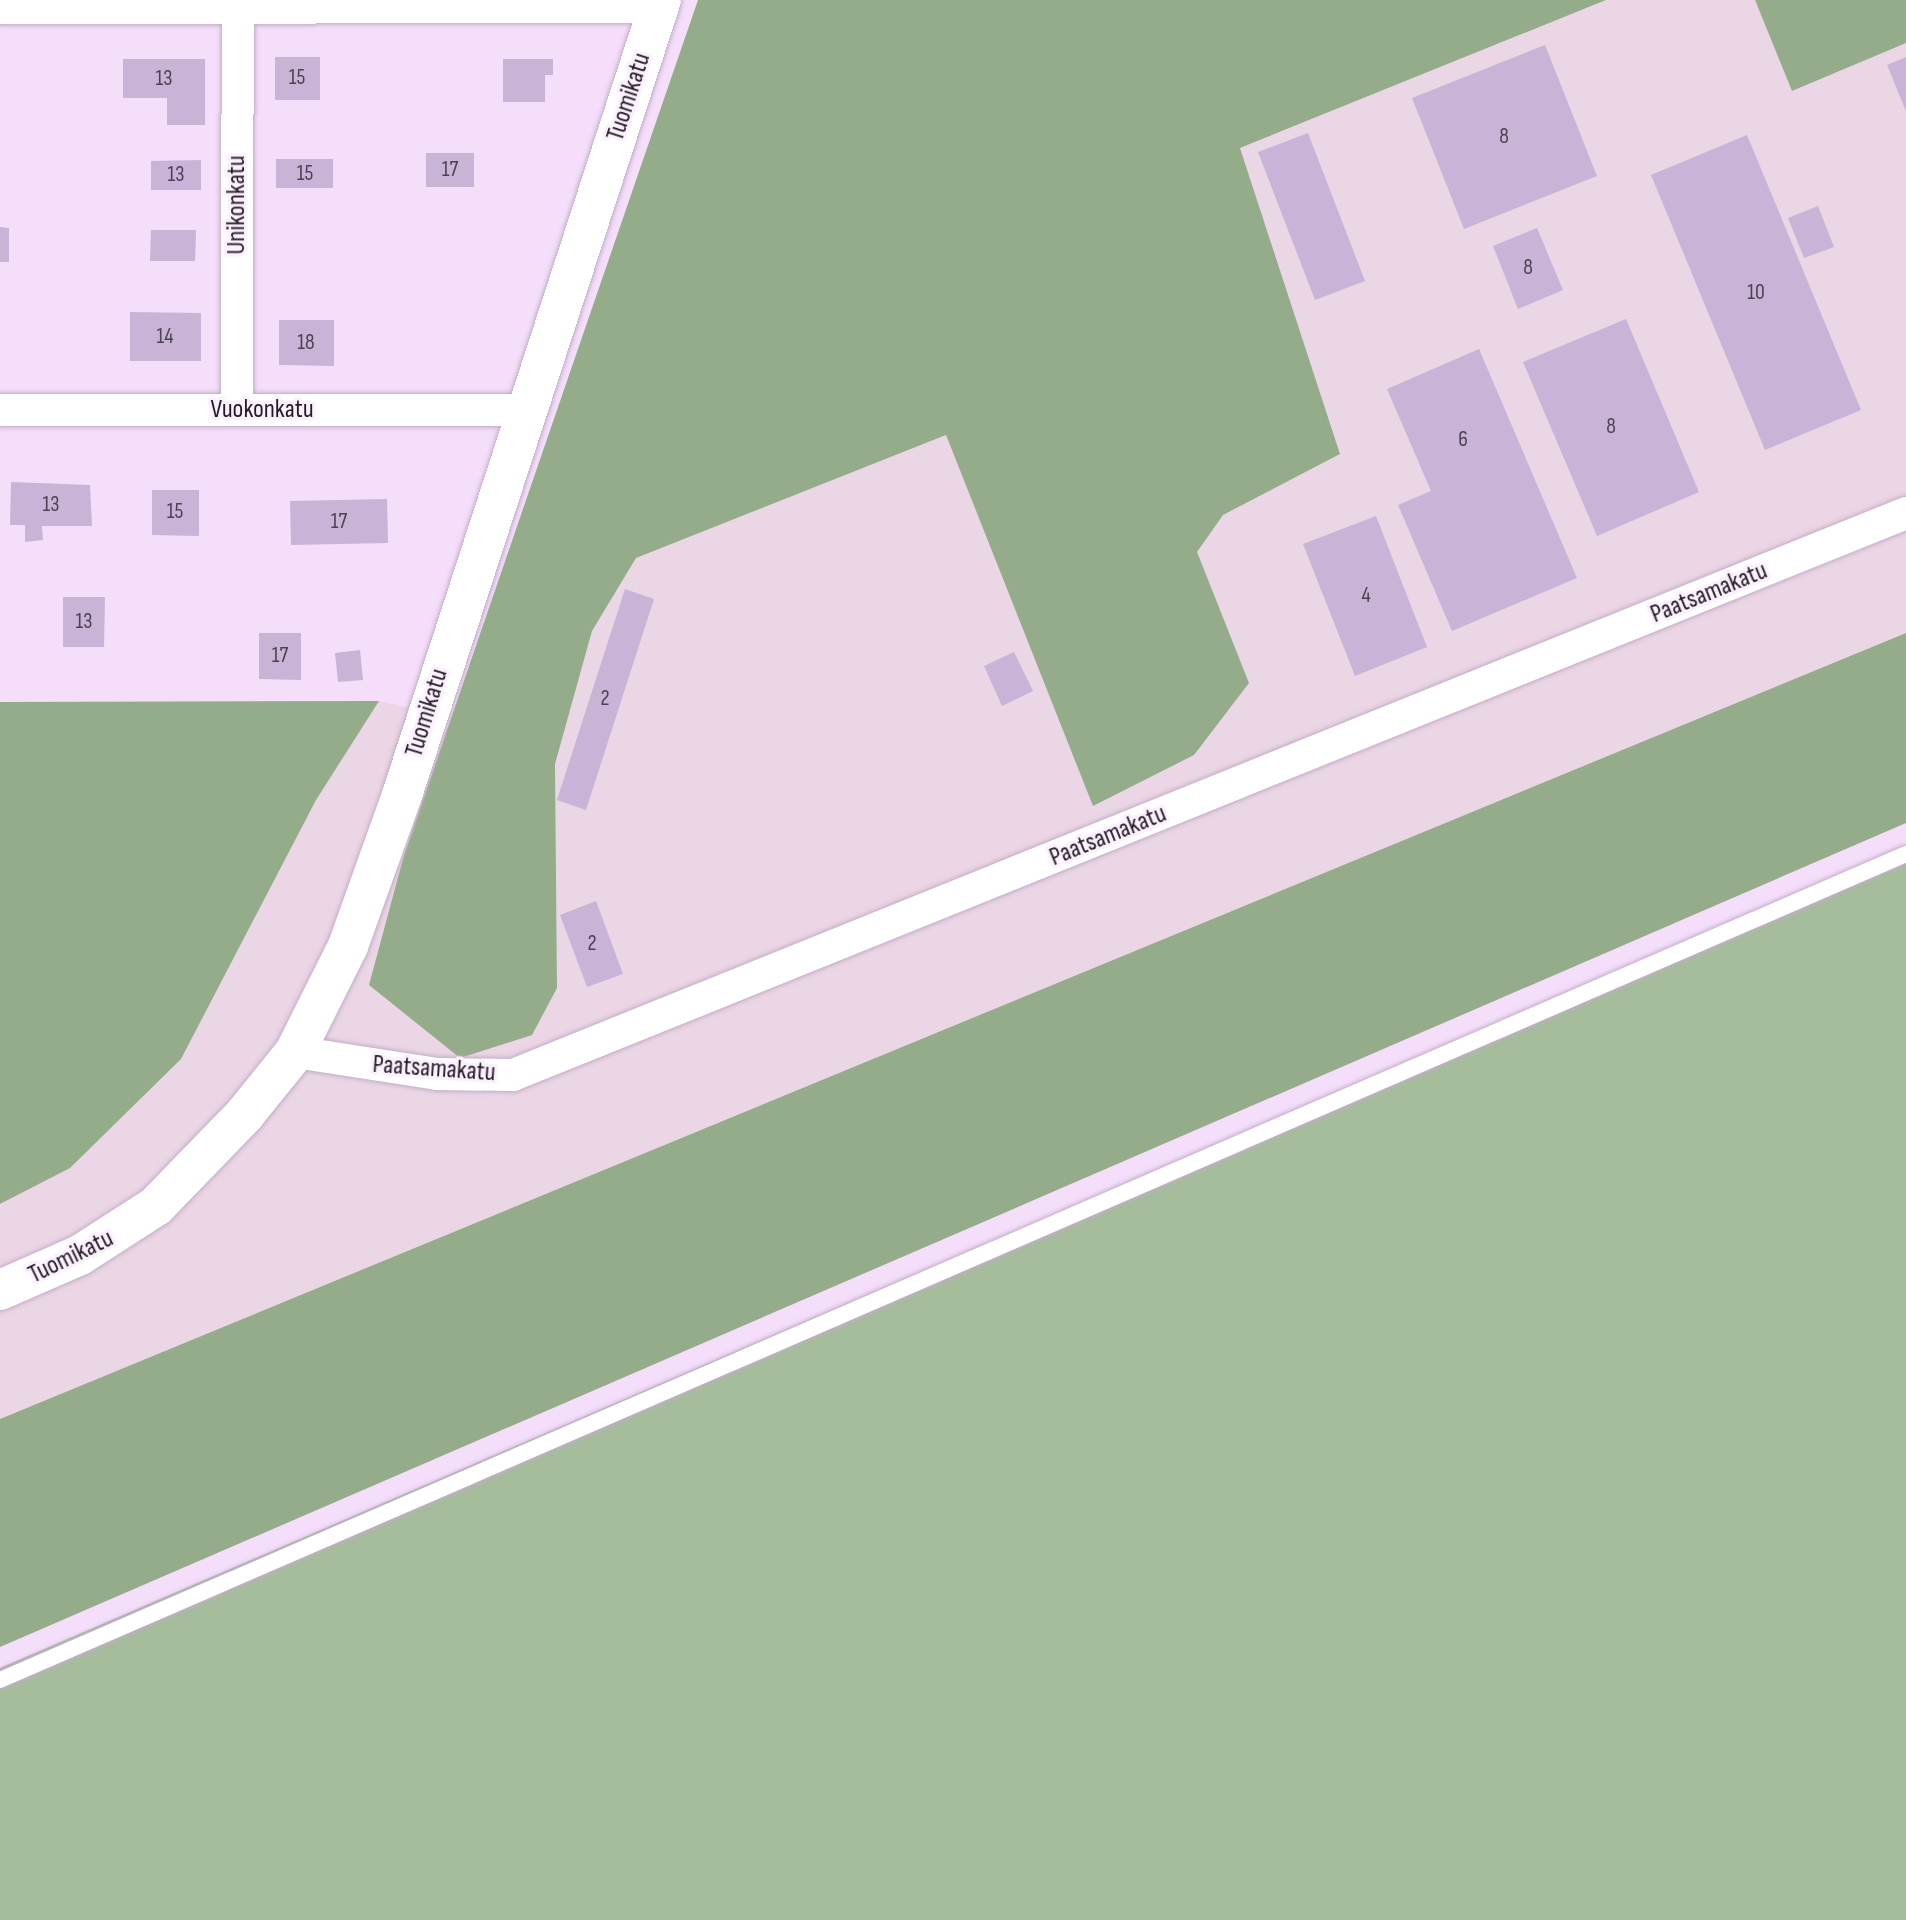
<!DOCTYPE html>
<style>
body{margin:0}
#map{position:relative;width:1906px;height:1920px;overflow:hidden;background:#f4defa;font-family:"Sofia Sans Condensed",sans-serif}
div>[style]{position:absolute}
.industrial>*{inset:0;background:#ebd6e5}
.green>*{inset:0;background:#a5bd9b}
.forest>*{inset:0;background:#94ac8a}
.building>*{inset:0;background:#c9b3d7}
.roads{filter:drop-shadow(0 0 2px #c2adc8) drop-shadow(0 0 2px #c2adc8)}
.service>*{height:16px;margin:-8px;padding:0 8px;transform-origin:8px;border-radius:8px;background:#fff}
.minor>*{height:32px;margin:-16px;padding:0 16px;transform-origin:16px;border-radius:16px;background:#fff}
.tertiary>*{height:40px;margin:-20px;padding:0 20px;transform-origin:20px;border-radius:20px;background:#fff}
span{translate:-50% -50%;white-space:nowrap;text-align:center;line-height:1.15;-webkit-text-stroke:7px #faf1fc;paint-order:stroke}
.number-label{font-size:22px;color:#4c4252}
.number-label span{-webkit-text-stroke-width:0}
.street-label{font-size:26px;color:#231c26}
</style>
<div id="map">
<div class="industrial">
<i style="clip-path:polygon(1606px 0,1755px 0,1793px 91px,1906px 43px,1906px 633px,0 1419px,0 1204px,70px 1168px,379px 701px,451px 717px,404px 855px,395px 899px,557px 988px,555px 764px,592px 631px,636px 558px,946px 435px,1093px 806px,1249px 683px,1196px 552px,1222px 515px,1340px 454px,1240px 148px)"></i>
</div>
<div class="green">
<i style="clip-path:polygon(1906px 848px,1906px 1920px,0 1920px,0 1668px)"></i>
</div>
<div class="forest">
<i style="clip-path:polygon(698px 0,1606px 0,1240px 148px,1340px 454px,1223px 515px,1197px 552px,1249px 683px,1194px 755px,1093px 806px,946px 435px,636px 558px,592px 631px,555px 764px,557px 988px,532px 1035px,460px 1058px,369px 985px,404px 855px)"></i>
<i style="clip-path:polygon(1755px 0,1906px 0,1906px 43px,1792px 91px)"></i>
<i style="clip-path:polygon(1906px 633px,1906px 823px,0 1647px,0 1419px)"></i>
<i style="clip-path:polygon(379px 701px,316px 800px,181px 1059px,70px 1168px,0 1204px,0 702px)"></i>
</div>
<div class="building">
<i style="clip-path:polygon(1545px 45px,1597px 176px,1464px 229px,1412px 98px)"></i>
<i style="clip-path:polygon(275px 57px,320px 57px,320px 100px,275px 100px)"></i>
<i style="clip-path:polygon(1906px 57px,1906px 111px,1887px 65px)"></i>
<i style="clip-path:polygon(123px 59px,205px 59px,205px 125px,167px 125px,167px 98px,123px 98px)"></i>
<i style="clip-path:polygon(503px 59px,553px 59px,553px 75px,545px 75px,545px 102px,503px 102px)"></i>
<i style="clip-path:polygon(1308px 133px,1365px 281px,1315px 300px,1258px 152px)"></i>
<i style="clip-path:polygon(1747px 135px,1861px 410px,1765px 450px,1651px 175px)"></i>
<i style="clip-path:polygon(426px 153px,474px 153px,474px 187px,426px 187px)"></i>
<i style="clip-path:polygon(276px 159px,333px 159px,333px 188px,276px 188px)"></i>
<i style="clip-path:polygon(201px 160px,201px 190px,151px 190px,151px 161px)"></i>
<i style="clip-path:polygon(1818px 206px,1834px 247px,1804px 258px,1788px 218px)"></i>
<i style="clip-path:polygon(0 227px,9px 228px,9px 262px,0 262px)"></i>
<i style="clip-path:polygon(1537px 228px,1563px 290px,1518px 309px,1493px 246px)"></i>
<i style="clip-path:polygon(151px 230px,196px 230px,195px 261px,150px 261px)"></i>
<i style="clip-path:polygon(130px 312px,201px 313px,201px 361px,130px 361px)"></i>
<i style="clip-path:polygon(1626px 319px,1699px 492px,1597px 536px,1523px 362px)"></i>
<i style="clip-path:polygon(279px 320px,334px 320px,334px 366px,279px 365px)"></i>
<i style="clip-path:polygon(1479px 349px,1577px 578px,1452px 631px,1398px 505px,1431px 491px,1387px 389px)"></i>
<i style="clip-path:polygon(11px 482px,90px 485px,92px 526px,42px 526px,43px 540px,25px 542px,25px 525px,10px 525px)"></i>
<i style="clip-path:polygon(152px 490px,199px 490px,199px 536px,152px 535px)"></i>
<i style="clip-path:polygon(387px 499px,388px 543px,291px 545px,290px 501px)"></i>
<i style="clip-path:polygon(1376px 516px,1427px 647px,1355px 676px,1303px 544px)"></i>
<i style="clip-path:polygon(625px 589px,654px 599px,586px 810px,557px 800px)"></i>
<i style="clip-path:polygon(63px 597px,105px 597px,104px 647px,63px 647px)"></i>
<i style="clip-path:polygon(259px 633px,301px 633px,301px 680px,259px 679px)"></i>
<i style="clip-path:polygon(360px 650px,363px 680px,338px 682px,335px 653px)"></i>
<i style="clip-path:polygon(1014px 652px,1033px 691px,1002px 706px,984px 666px)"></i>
<i style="clip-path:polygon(596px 901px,623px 974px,587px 987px,560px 915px)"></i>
</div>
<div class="roads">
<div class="service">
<i style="left:0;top:1680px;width:2077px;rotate:-23.43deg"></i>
</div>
<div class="minor">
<i style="left:0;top:8px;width:659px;rotate:-0.09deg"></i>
<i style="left:0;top:410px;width:525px"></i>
<i style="left:237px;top:410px;width:410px;rotate:-89.9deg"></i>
<i style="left:295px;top:1052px;width:144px;rotate:8.8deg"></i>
<i style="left:437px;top:1074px;width:76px;rotate:0.8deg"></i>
<i style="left:513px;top:1075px;width:1502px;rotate:-21.97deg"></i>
</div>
<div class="tertiary">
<i style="left:0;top:1290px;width:87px;rotate:-23.6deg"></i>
<i style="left:80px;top:1255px;width:90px;rotate:-32.8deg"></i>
<i style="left:156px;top:1206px;width:128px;rotate:-45.9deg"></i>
<i style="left:245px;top:1114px;width:80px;rotate:-51.1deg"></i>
<i style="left:295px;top:1052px;width:119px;rotate:-63.4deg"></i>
<i style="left:348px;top:946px;width:160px;rotate:-70.3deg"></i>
<i style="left:402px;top:795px;width:836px;rotate:-71.96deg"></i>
</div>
</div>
<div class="number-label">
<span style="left:297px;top:78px">15</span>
<span style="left:164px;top:79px">13</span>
<span style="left:1504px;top:137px">8</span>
<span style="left:450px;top:170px">17</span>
<span style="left:305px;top:174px">15</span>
<span style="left:176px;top:175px">13</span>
<span style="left:1528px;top:268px">8</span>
<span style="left:1756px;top:293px">10</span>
<span style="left:165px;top:337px">14</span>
<span style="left:306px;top:343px">18</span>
<span style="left:1611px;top:427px">8</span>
<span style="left:1463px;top:440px">6</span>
<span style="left:51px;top:505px">13</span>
<span style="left:175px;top:512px">15</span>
<span style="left:339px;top:522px">17</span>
<span style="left:1366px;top:596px">4</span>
<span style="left:84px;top:622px">13</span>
<span style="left:280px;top:656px">17</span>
<span style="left:605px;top:699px">2</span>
<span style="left:592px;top:944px">2</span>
</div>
<div class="street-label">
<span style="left:629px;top:97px;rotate:-72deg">Tuomikatu</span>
<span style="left:237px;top:205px;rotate:-90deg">Unikonkatu</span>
<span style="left:262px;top:410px">Vuokonkatu</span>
<span style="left:1709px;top:593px;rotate:-22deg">Paatsamakatu</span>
<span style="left:427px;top:713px;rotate:-73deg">Tuomikatu</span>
<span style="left:1108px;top:836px;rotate:-22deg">Paatsamakatu</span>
<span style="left:434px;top:1069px;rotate:4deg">Paatsamakatu</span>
<span style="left:71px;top:1257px;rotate:-26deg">Tuomikatu</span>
</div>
</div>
